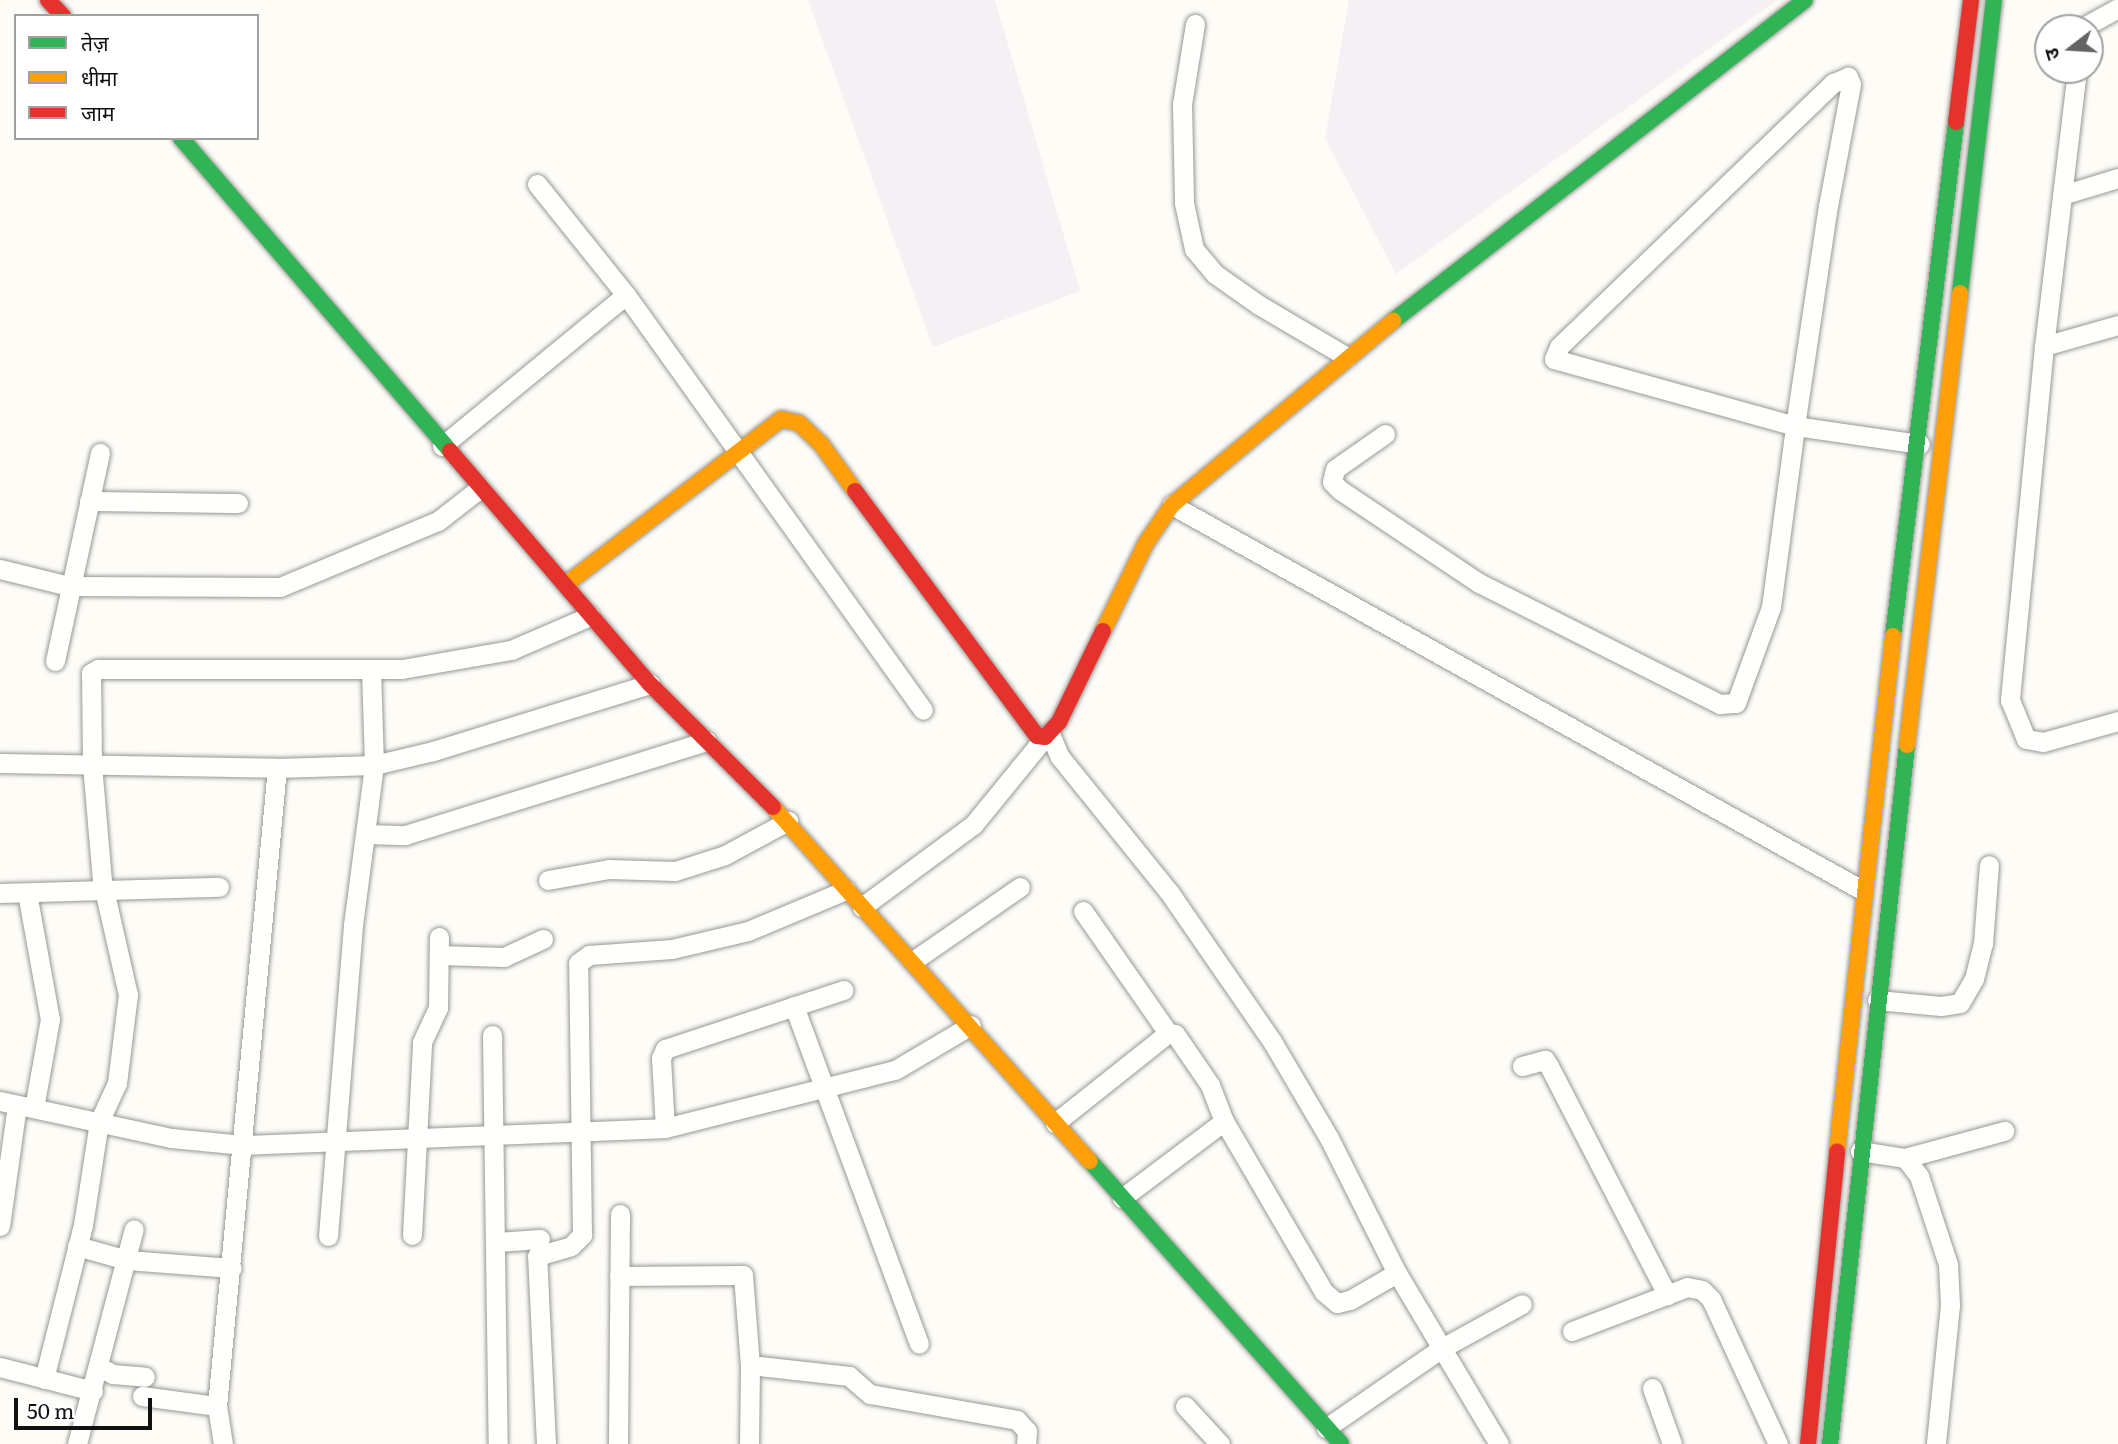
<!DOCTYPE html>
<meta charset="utf-8">
<style>
body{margin:0}
#map{position:relative;width:2118px;height:1444px;overflow:hidden;background:#fdfcf7;font-family:Literata,"Noto Sans Devanagari",serif}
div>[style]{position:absolute}
.industrial>*{inset:0;background:#f5f0f3}
.roads{filter:drop-shadow(0 0 2px #979795) drop-shadow(0 0 2px #979795)}
.street>*{height:19px;margin:-9.5px;padding:0 9.5px;transform-origin:9.5px;border-radius:9.5px;background:#fffffe}
.fast>*{height:16px;margin:-8px;padding:0 8px;transform-origin:8px;border-radius:8px;background:#30b455}
.slow>*{height:16px;margin:-8px;padding:0 8px;transform-origin:8px;border-radius:8px;background:#ff9f0a}
.jam>*{height:16px;margin:-8px;padding:0 8px;transform-origin:8px;border-radius:8px;background:#e5322d}
span{translate:-50% -50%;white-space:nowrap;text-align:center;line-height:1.15;-webkit-text-stroke:7px #fff;paint-order:stroke}
.legend{position:absolute;left:14px;top:14px;width:245px;height:126px;box-sizing:border-box;background:#fff;border:2px solid #a0a0a0;margin:0;padding:9px 12px;list-style:none;font-size:21px;color:#111}
.legend li{display:flex;align-items:center;gap:14px;height:35px}
.legend b{width:35px;border:2px solid #a0a0a0}
.north{position:absolute;left:2034px;top:14px;width:70px;height:70px;box-sizing:border-box;background:#fff;border:2px solid #a0a0a0;border-radius:50%;rotate:253deg;font-size:19px;font-weight:700;line-height:28px;text-align:center;color:#111}
.north::after{content:'';display:block;margin:auto;width:24px;height:32px;background:#646362;clip-path:polygon(50% 0,100% 100%,50% 72%,0 100%)}
.scale{position:absolute;left:14px;top:1398px;width:138px;height:32px;box-sizing:border-box;border:4px solid #111;border-top:0;padding-left:9px;font-size:21px;line-height:24px;white-space:nowrap;color:#111;-webkit-text-stroke:5px #fff;paint-order:stroke}
</style>
<div id="map">
<div class="industrial">
<i style="clip-path:polygon(808px 0,995px 0,1080px 291px,933px 347px)"></i>
<i style="clip-path:polygon(1349px 0,1777px 0,1396px 274px,1325px 138px)"></i>
</div>
<div class="roads">
<div class="street">
<i style="left:1195px;top:24px;width:81px;rotate:99.2deg"></i>
<i style="left:1182px;top:104px;width:99px;rotate:88.8deg"></i>
<i style="left:1184px;top:203px;width:47px;rotate:77.7deg"></i>
<i style="left:1194px;top:249px;width:33px;rotate:50deg"></i>
<i style="left:1215px;top:274px;width:54px;rotate:35.2deg"></i>
<i style="left:1259px;top:305px;width:102px;rotate:30.6deg"></i>
<i style="left:2082px;top:28px;width:41px;rotate:-29.1deg"></i>
<i style="left:2077px;top:70px;width:278px;rotate:96.8deg"></i>
<i style="left:2044px;top:346px;width:356px;rotate:95.5deg"></i>
<i style="left:2010px;top:700px;width:42px;rotate:67.7deg"></i>
<i style="left:2026px;top:739px;width:17px;rotate:10deg"></i>
<i style="left:2043px;top:742px;width:78px;rotate:-15.6deg"></i>
<i style="left:537px;top:184px;width:142px;rotate:51.3deg"></i>
<i style="left:2062px;top:195px;width:59px;rotate:-16.9deg"></i>
<i style="left:2044px;top:346px;width:77px;rotate:-15.8deg"></i>
<i style="left:1385px;top:434px;width:61px;rotate:145deg"></i>
<i style="left:1335px;top:469px;width:13px;rotate:103deg"></i>
<i style="left:1332px;top:482px;width:11px;rotate:45deg"></i>
<i style="left:1340px;top:490px;width:167px;rotate:33.8deg"></i>
<i style="left:1479px;top:583px;width:270px;rotate:26.7deg"></i>
<i style="left:1720px;top:704px;width:16px;rotate:-4deg"></i>
<i style="left:1736px;top:703px;width:102px;rotate:-70deg"></i>
<i style="left:1771px;top:607px;width:183px;rotate:-82.4deg"></i>
<i style="left:1795px;top:426px;width:222px;rotate:-81.5deg"></i>
<i style="left:1828px;top:206px;width:124px;rotate:-79.3deg"></i>
<i style="left:1851px;top:84px;width:8px;rotate:-113deg"></i>
<i style="left:1848px;top:77px;width:16px;rotate:158deg"></i>
<i style="left:1833px;top:83px;width:380px;rotate:136.1deg"></i>
<i style="left:1559px;top:347px;width:13px;rotate:113deg"></i>
<i style="left:1554px;top:359px;width:250px;rotate:15.5deg"></i>
<i style="left:1795px;top:426px;width:126px;rotate:8.2deg"></i>
<i style="left:442px;top:446px;width:238px;rotate:-39.4deg"></i>
<i style="left:626px;top:295px;width:510px;rotate:54.41deg"></i>
<i style="left:89px;top:501px;width:149px;rotate:0.8deg"></i>
<i style="left:1172px;top:505px;width:790px;rotate:29.16deg"></i>
<i style="left:0;top:569px;width:71px;rotate:13.8deg"></i>
<i style="left:69px;top:586px;width:211px;rotate:0.3deg"></i>
<i style="left:280px;top:587px;width:171px;rotate:-22.7deg"></i>
<i style="left:438px;top:521px;width:52px;rotate:-38deg"></i>
<i style="left:55px;top:661px;width:213px;rotate:-77.8deg"></i>
<i style="left:1050px;top:734px;width:25px;rotate:67deg"></i>
<i style="left:1060px;top:757px;width:174px;rotate:51.1deg"></i>
<i style="left:1169px;top:892px;width:183px;rotate:55.4deg"></i>
<i style="left:1273px;top:1043px;width:110px;rotate:59.5deg"></i>
<i style="left:1329px;top:1138px;width:151px;rotate:63.3deg"></i>
<i style="left:1397px;top:1273px;width:199px;rotate:59.2deg"></i>
<i style="left:0;top:763px;width:277px;rotate:1deg"></i>
<i style="left:277px;top:768px;width:97px;rotate:-1.8deg"></i>
<i style="left:374px;top:765px;width:61px;rotate:-13.3deg"></i>
<i style="left:433px;top:751px;width:227px;rotate:-17.2deg"></i>
<i style="left:367px;top:834px;width:38px;rotate:2deg"></i>
<i style="left:405px;top:835px;width:316px;rotate:-17.3deg"></i>
<i style="left:548px;top:880px;width:62px;rotate:-10.2deg"></i>
<i style="left:609px;top:869px;width:66px;rotate:1.7deg"></i>
<i style="left:675px;top:871px;width:52px;rotate:-17.7deg"></i>
<i style="left:725px;top:855px;width:72px;rotate:-28.4deg"></i>
<i style="left:0;top:893px;width:219px;rotate:-1.6deg"></i>
<i style="left:27px;top:893px;width:128px;rotate:79.7deg"></i>
<i style="left:50px;top:1019px;width:90px;rotate:100.2deg"></i>
<i style="left:862px;top:907px;width:139px;rotate:-36.5deg"></i>
<i style="left:974px;top:824px;width:112px;rotate:-50.8deg"></i>
<i style="left:1083px;top:911px;width:149px;rotate:55.1deg"></i>
<i style="left:439px;top:955px;width:65px;rotate:1.8deg"></i>
<i style="left:504px;top:957px;width:43px;rotate:-24.8deg"></i>
<i style="left:913px;top:961px;width:130px;rotate:-34.7deg"></i>
<i style="left:1877px;top:1000px;width:64px;rotate:5.4deg"></i>
<i style="left:1941px;top:1006px;width:19px;rotate:-9deg"></i>
<i style="left:1960px;top:1003px;width:28px;rotate:-60deg"></i>
<i style="left:1974px;top:979px;width:36px;rotate:-76deg"></i>
<i style="left:1983px;top:944px;width:79px;rotate:-85.7deg"></i>
<i style="left:794px;top:1006px;width:360px;rotate:69.7deg"></i>
<i style="left:492px;top:1035px;width:409px;rotate:89.2deg"></i>
<i style="left:1522px;top:1066px;width:24px;rotate:-15deg"></i>
<i style="left:1545px;top:1060px;width:7px;rotate:56deg"></i>
<i style="left:1549px;top:1066px;width:258px;rotate:62.7deg"></i>
<i style="left:0;top:1101px;width:175px;rotate:12.2deg"></i>
<i style="left:171px;top:1138px;width:73px;rotate:5.5deg"></i>
<i style="left:244px;top:1145px;width:421px;rotate:-2.3deg"></i>
<i style="left:665px;top:1128px;width:237px;rotate:-14.2deg"></i>
<i style="left:895px;top:1070px;width:88px;rotate:-30.6deg"></i>
<i style="left:1055px;top:1123px;width:144px;rotate:-38.5deg"></i>
<i style="left:1168px;top:1033px;width:7px;rotate:8deg"></i>
<i style="left:1175px;top:1034px;width:62px;rotate:55.5deg"></i>
<i style="left:1210px;top:1085px;width:39px;rotate:69deg"></i>
<i style="left:1224px;top:1121px;width:198px;rotate:59.7deg"></i>
<i style="left:1324px;top:1292px;width:17px;rotate:40deg"></i>
<i style="left:1337px;top:1303px;width:13px;rotate:-13deg"></i>
<i style="left:1350px;top:1300px;width:54px;rotate:-29.9deg"></i>
<i style="left:665px;top:1128px;width:70px;rotate:-93.3deg"></i>
<i style="left:661px;top:1058px;width:10px;rotate:-66deg"></i>
<i style="left:665px;top:1049px;width:188px;rotate:-18.3deg"></i>
<i style="left:1860px;top:1151px;width:46px;rotate:8.8deg"></i>
<i style="left:1905px;top:1158px;width:23px;rotate:52deg"></i>
<i style="left:1919px;top:1176px;width:93px;rotate:71.8deg"></i>
<i style="left:1948px;top:1264px;width:41px;rotate:87.2deg"></i>
<i style="left:1950px;top:1305px;width:140px;rotate:95.8deg"></i>
<i style="left:1905px;top:1158px;width:103px;rotate:-15.3deg"></i>
<i style="left:1122px;top:1198px;width:128px;rotate:-37deg"></i>
<i style="left:0;top:1226px;width:122px;rotate:-82deg"></i>
<i style="left:412px;top:1235px;width:193px;rotate:-87deg"></i>
<i style="left:422px;top:1042px;width:38px;rotate:-65deg"></i>
<i style="left:438px;top:1008px;width:71px;rotate:-89.2deg"></i>
<i style="left:328px;top:1236px;width:312px;rotate:-85.4deg"></i>
<i style="left:353px;top:925px;width:161px;rotate:-82.5deg"></i>
<i style="left:374px;top:765px;width:95px;rotate:-91.8deg"></i>
<i style="left:497px;top:1242px;width:43px;rotate:-4deg"></i>
<i style="left:77px;top:1246px;width:52px;rotate:15.6deg"></i>
<i style="left:127px;top:1260px;width:105px;rotate:4.4deg"></i>
<i style="left:619px;top:1276px;width:124px;rotate:-0.5deg"></i>
<i style="left:743px;top:1275px;width:90px;rotate:85.6deg"></i>
<i style="left:750px;top:1365px;width:79px;rotate:90.7deg"></i>
<i style="left:1572px;top:1331px;width:123px;rotate:-20.9deg"></i>
<i style="left:1687px;top:1287px;width:15px;rotate:11deg"></i>
<i style="left:1702px;top:1290px;width:13px;rotate:45deg"></i>
<i style="left:1711px;top:1299px;width:160px;rotate:65.2deg"></i>
<i style="left:750px;top:1365px;width:100px;rotate:6.3deg"></i>
<i style="left:849px;top:1376px;width:28px;rotate:41deg"></i>
<i style="left:870px;top:1394px;width:149px;rotate:10deg"></i>
<i style="left:1017px;top:1420px;width:15px;rotate:48deg"></i>
<i style="left:1027px;top:1431px;width:13px;rotate:94deg"></i>
<i style="left:0;top:1367px;width:96px;rotate:14.5deg"></i>
<i style="left:99px;top:1367px;width:16px;rotate:27deg"></i>
<i style="left:113px;top:1374px;width:32px;rotate:5deg"></i>
<i style="left:44px;top:1379px;width:159px;rotate:-75.8deg"></i>
<i style="left:83px;top:1225px;width:104px;rotate:-81.2deg"></i>
<i style="left:99px;top:1122px;width:43px;rotate:-65.2deg"></i>
<i style="left:117px;top:1083px;width:89px;rotate:-82.9deg"></i>
<i style="left:128px;top:995px;width:117px;rotate:-102.8deg"></i>
<i style="left:102px;top:881px;width:117px;rotate:-94.9deg"></i>
<i style="left:92px;top:764px;width:91px;rotate:-90.6deg"></i>
<i style="left:91px;top:673px;width:8px;rotate:-30deg"></i>
<i style="left:98px;top:669px;width:304px"></i>
<i style="left:402px;top:669px;width:111px;rotate:-9.9deg"></i>
<i style="left:511px;top:650px;width:86px;rotate:-23.3deg"></i>
<i style="left:1652px;top:1388px;width:59px;rotate:70.3deg"></i>
<i style="left:142px;top:1396px;width:76px;rotate:7.6deg"></i>
<i style="left:1185px;top:1406px;width:52px;rotate:47.4deg"></i>
<i style="left:1326px;top:1428px;width:141px;rotate:-34.6deg"></i>
<i style="left:1442px;top:1348px;width:91px;rotate:-28.8deg"></i>
<i style="left:77px;top:1444px;width:222px;rotate:-75.2deg"></i>
<i style="left:223px;top:1444px;width:38px;rotate:-99deg"></i>
<i style="left:217px;top:1406px;width:641px;rotate:-84.63deg"></i>
<i style="left:546px;top:1444px;width:188px;rotate:-92.7deg"></i>
<i style="left:537px;top:1256px;width:35px;rotate:-16deg"></i>
<i style="left:571px;top:1246px;width:16px;rotate:-45deg"></i>
<i style="left:582px;top:1235px;width:272px;rotate:-90.8deg"></i>
<i style="left:578px;top:963px;width:14px;rotate:-36deg"></i>
<i style="left:589px;top:955px;width:83px;rotate:-4.1deg"></i>
<i style="left:672px;top:949px;width:78px;rotate:-13.3deg"></i>
<i style="left:748px;top:931px;width:106px;rotate:-22.7deg"></i>
<i style="left:618px;top:1444px;width:230px;rotate:-89.5deg"></i>
</div>
<div class="fast">
<i style="left:181px;top:138px;width:413px;rotate:49.3deg"></i>
<i style="left:1960px;top:293px;width:295px;rotate:-83.4deg"></i>
<i style="left:1393px;top:321px;width:522px;rotate:-37.92deg"></i>
<i style="left:1893px;top:636px;width:518px;rotate:-83.01deg"></i>
<i style="left:1090px;top:1161px;width:378px;rotate:48.4deg"></i>
<i style="left:1830px;top:1444px;width:703px;rotate:-83.71deg"></i>
</div>
<div class="slow">
<i style="left:565px;top:585px;width:272px;rotate:-37.5deg"></i>
<i style="left:781px;top:419px;width:18px;rotate:13deg"></i>
<i style="left:799px;top:423px;width:30px;rotate:44deg"></i>
<i style="left:821px;top:444px;width:58px;rotate:54.1deg"></i>
<i style="left:1103px;top:631px;width:98px;rotate:-64deg"></i>
<i style="left:1146px;top:543px;width:46px;rotate:-55.6deg"></i>
<i style="left:1172px;top:505px;width:288px;rotate:-39.8deg"></i>
<i style="left:1907px;top:745px;width:455px;rotate:-83.3deg"></i>
<i style="left:773px;top:807px;width:475px;rotate:48.2deg"></i>
<i style="left:1837px;top:1151px;width:518px;rotate:-83.79deg"></i>
</div>
<div class="jam">
<i style="left:48px;top:0;width:22px;rotate:47deg"></i>
<i style="left:1956px;top:122px;width:123px;rotate:-83deg"></i>
<i style="left:450px;top:451px;width:307px;rotate:49.4deg"></i>
<i style="left:650px;top:684px;width:174px;rotate:45deg"></i>
<i style="left:855px;top:491px;width:305px;rotate:53.4deg"></i>
<i style="left:1037px;top:736px;width:8px;rotate:7deg"></i>
<i style="left:1045px;top:737px;width:21px;rotate:-47deg"></i>
<i style="left:1059px;top:722px;width:101px;rotate:-64.2deg"></i>
<i style="left:1808px;top:1444px;width:294px;rotate:-84.3deg"></i>
</div>
</div>
<ul class="legend">
<li><b style="height:9px;background:#30b455"></b>तेज़</li>
<li><b style="height:9px;background:#ff9f0a"></b>धीमा</li>
<li><b style="height:9px;background:#e5322d"></b>जाम</li>
</ul>
<div class="north">उ</div>
<div class="scale">50 m</div>
</div>
